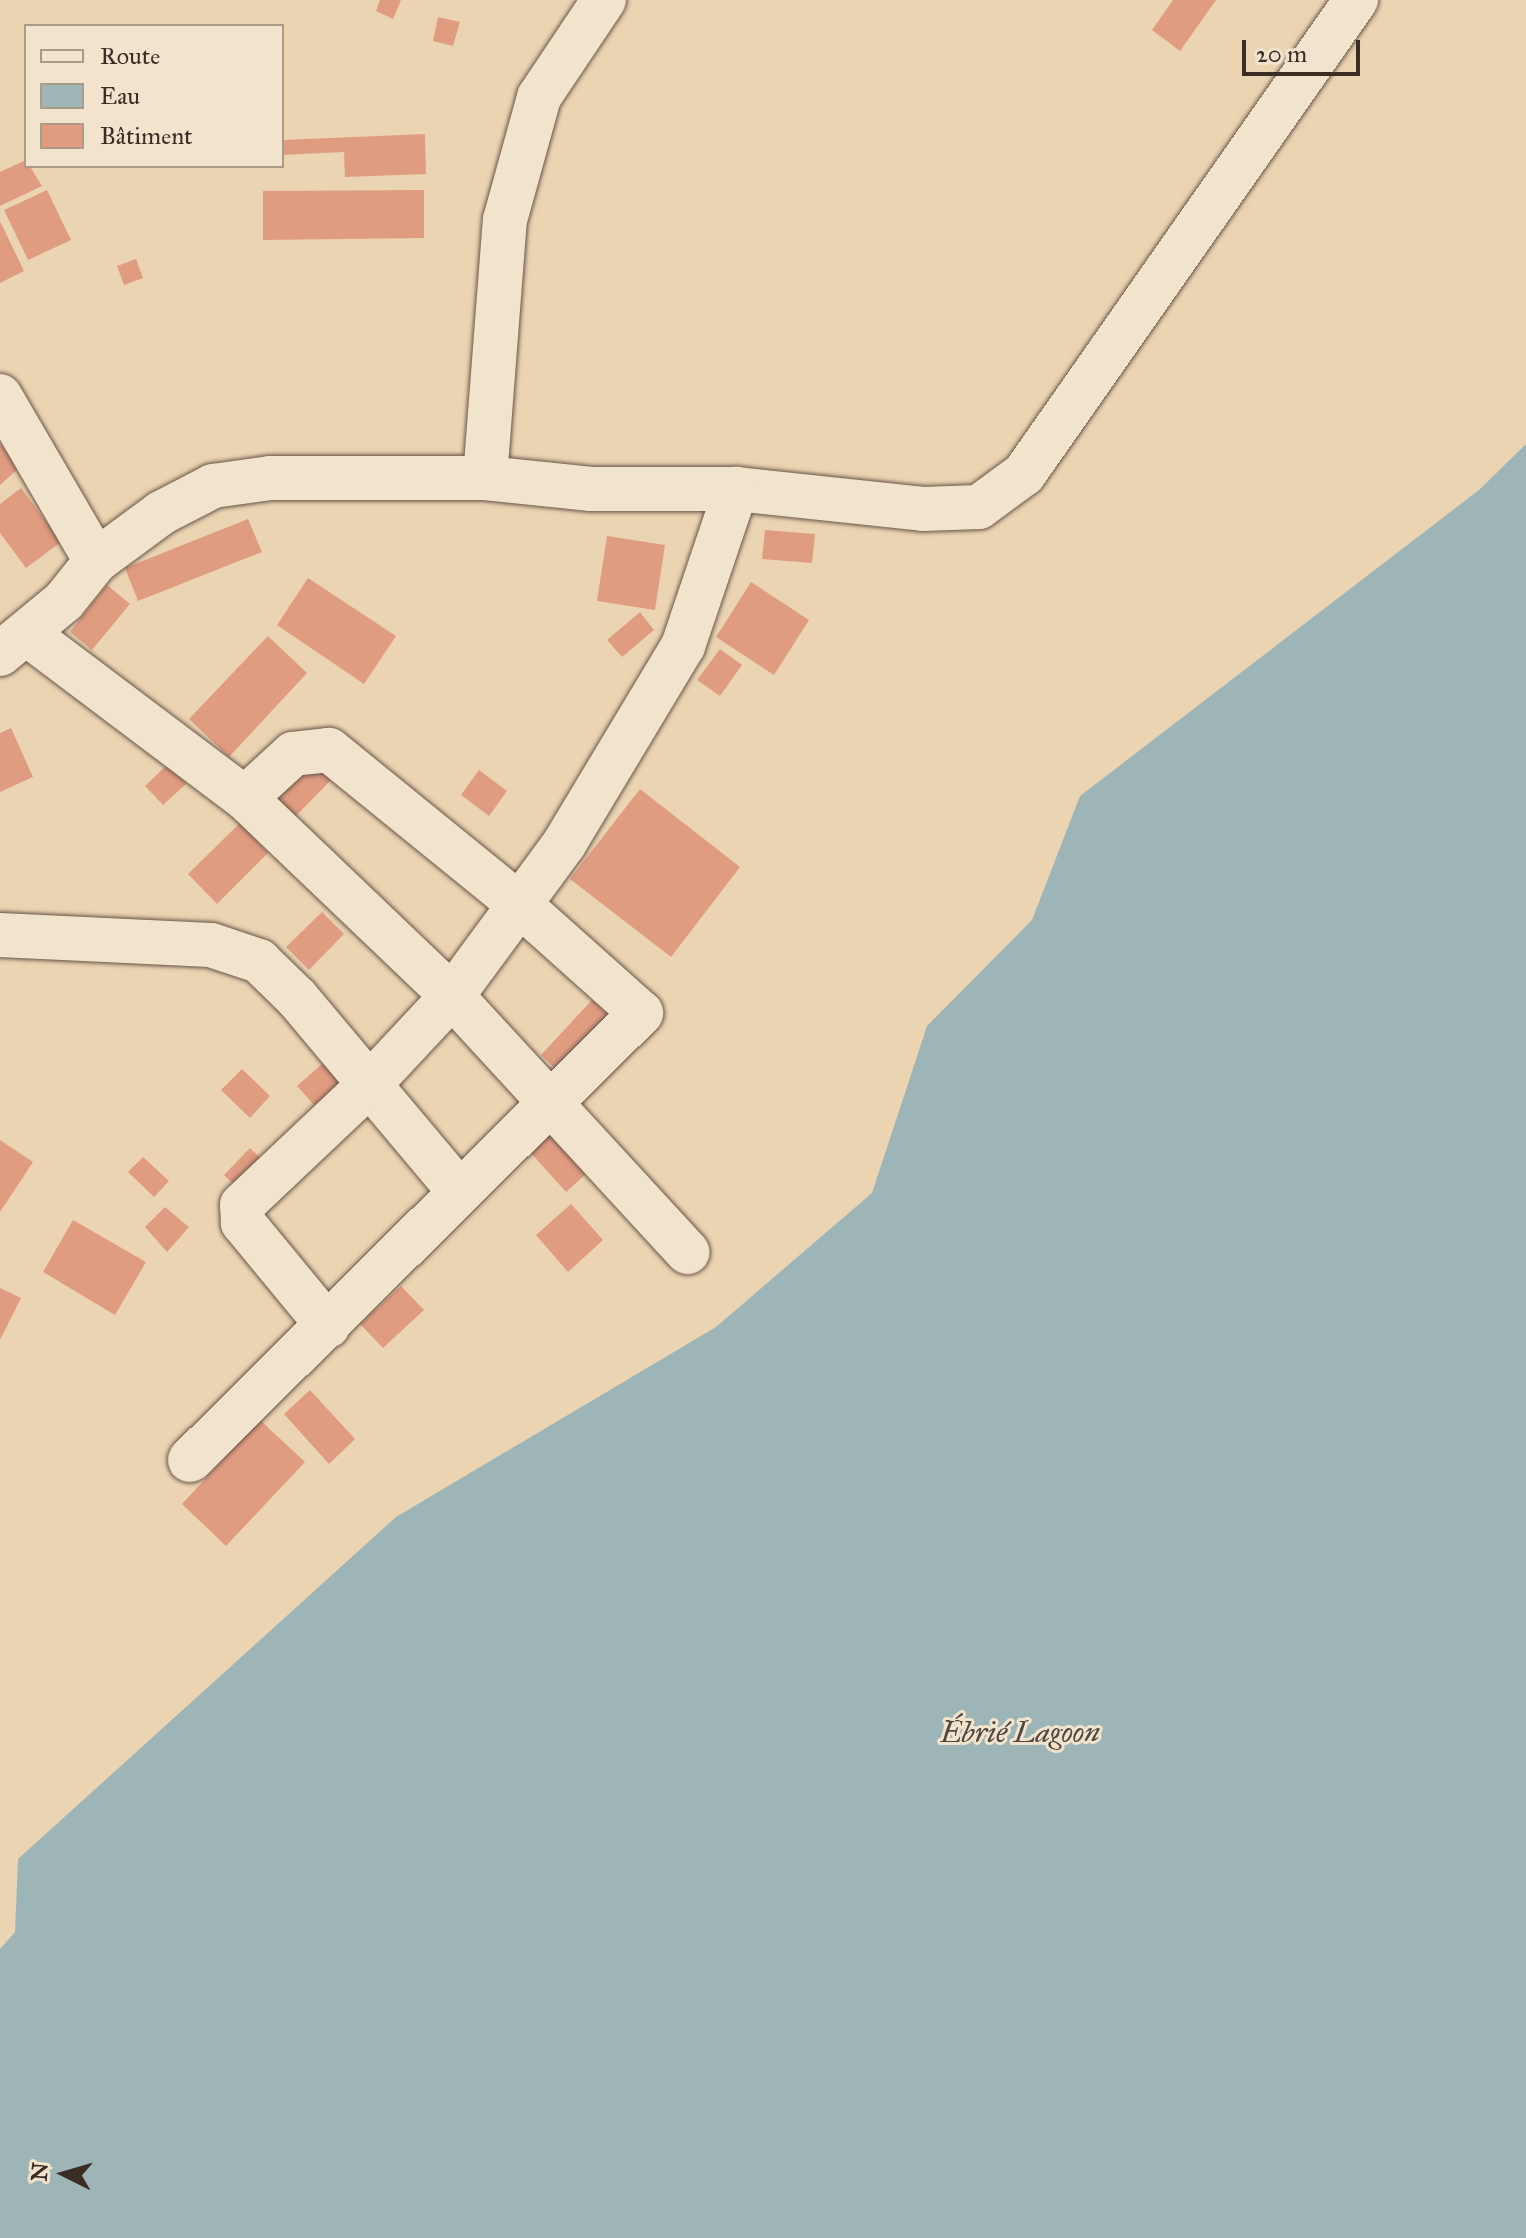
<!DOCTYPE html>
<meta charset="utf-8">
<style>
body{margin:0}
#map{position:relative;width:1526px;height:2238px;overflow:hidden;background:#ebd4b2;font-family:"IM FELL Great Primer",serif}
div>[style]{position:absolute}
.water>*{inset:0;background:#9eb5b8}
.building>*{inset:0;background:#e09c81}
.roads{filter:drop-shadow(0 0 2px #675648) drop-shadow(0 0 2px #675648)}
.minor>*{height:44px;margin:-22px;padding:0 22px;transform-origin:22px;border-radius:22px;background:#f2e3cd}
span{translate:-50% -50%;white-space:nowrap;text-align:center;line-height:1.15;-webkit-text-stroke:6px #f2e3cd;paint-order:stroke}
.water-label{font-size:30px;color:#4f4742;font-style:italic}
.legend{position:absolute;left:24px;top:24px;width:260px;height:144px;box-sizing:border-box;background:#f2e3cd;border:2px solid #a99a89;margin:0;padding:10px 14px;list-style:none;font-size:24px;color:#3b2c24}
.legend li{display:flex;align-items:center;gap:16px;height:40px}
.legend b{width:40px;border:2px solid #a99a89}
.north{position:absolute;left:24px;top:2134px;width:80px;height:80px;-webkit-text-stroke:6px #f2e3cd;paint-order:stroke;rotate:275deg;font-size:22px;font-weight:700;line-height:32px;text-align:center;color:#3b2c24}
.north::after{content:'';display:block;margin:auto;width:28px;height:36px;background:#3b2c24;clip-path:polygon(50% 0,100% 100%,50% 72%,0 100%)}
.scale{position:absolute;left:1242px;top:40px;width:118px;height:36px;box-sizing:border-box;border:4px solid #3b2c24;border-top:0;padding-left:10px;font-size:24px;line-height:28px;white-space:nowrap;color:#3b2c24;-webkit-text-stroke:6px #f2e3cd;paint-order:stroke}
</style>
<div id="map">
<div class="water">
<i style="clip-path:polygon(1526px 444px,1526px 2238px,0 2238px,0 1949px,15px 1932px,18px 1859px,396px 1517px,716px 1327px,872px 1193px,927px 1026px,1032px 920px,1080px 796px,1479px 490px)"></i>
</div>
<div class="building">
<i style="clip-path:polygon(380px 0,401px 0,393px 19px,376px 11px)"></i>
<i style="clip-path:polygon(1173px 0,1216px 0,1180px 51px,1152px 30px)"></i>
<i style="clip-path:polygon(438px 17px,460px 22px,453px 46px,433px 41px)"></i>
<i style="clip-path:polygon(425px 134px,426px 174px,345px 177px,344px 152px,282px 155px,282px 140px)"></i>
<i style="clip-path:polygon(26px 160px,42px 186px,0 206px,0 172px)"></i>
<i style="clip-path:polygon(47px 190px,71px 240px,28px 260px,4px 210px)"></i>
<i style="clip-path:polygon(424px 190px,424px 238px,263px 240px,263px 191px)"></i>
<i style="clip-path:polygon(0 221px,24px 271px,0 283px)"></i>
<i style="clip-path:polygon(136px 259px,143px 278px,124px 285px,117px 266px)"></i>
<i style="clip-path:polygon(0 444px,20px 467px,0 485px)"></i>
<i style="clip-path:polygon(21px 488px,61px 542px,26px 568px,0 533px,0 504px)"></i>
<i style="clip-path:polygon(248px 519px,262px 552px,138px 601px,125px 568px)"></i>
<i style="clip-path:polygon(765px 530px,815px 534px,812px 563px,762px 559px)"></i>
<i style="clip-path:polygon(607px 536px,665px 545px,655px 610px,597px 601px)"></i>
<i style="clip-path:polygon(308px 578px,396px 636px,364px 684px,277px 625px)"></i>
<i style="clip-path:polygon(751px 582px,809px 620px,774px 675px,716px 637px)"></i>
<i style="clip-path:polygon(107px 585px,130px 604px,92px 650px,70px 632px)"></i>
<i style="clip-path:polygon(640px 612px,654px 630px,622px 657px,607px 640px)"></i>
<i style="clip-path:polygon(268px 636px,307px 673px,229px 757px,189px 719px)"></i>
<i style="clip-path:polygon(720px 649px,742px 665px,720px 696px,697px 680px)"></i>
<i style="clip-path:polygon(11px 728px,33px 777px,0 792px,0 733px)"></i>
<i style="clip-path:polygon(307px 760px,331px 780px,287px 825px,266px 810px)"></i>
<i style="clip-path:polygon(168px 764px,186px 784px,163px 805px,145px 786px)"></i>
<i style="clip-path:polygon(479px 770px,507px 791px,489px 816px,461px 795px)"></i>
<i style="clip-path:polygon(640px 789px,740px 867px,671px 957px,570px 879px)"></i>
<i style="clip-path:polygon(240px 823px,268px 853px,217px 904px,188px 874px)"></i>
<i style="clip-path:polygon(322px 912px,344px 934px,309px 970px,286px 947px)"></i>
<i style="clip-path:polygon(592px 1000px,615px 1021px,563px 1076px,541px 1055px)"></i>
<i style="clip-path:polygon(323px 1063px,349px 1092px,323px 1115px,297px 1086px)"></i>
<i style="clip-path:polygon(242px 1069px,270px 1096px,250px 1118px,221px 1090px)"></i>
<i style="clip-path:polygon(550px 1134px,586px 1174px,566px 1192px,530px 1152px)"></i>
<i style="clip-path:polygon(0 1140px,33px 1162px,0 1212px)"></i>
<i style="clip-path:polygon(250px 1148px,269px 1166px,243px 1194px,224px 1175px)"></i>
<i style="clip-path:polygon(143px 1157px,169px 1181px,154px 1197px,128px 1172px)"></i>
<i style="clip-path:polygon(571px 1204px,603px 1240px,568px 1272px,536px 1235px)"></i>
<i style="clip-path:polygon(165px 1207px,189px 1227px,167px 1252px,145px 1227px)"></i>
<i style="clip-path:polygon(73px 1220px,146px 1262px,115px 1315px,43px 1272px)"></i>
<i style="clip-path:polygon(401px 1286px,424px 1310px,383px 1348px,360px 1324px)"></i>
<i style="clip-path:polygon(0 1288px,21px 1298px,0 1340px)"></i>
<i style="clip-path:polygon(310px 1390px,355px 1439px,329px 1464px,284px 1414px)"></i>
<i style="clip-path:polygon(260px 1420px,305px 1462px,226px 1546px,182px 1504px)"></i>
</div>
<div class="roads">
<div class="minor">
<i style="left:0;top:396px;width:191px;rotate:59.8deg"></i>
<i style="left:485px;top:478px;width:259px;rotate:-85.6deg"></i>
<i style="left:505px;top:220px;width:128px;rotate:-74.5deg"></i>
<i style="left:539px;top:97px;width:117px;rotate:-56.2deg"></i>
<i style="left:27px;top:634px;width:273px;rotate:37deg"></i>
<i style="left:245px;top:798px;width:286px;rotate:43.7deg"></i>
<i style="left:452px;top:996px;width:348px;rotate:47.4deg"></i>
<i style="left:0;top:654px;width:83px;rotate:-39.6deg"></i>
<i style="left:64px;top:601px;width:51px;rotate:-51.3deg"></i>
<i style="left:96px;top:561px;width:81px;rotate:-36.4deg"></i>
<i style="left:161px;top:513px;width:59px;rotate:-27.4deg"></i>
<i style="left:213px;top:486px;width:58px;rotate:-8deg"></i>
<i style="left:270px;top:478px;width:215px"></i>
<i style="left:485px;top:478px;width:107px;rotate:5.9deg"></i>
<i style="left:591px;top:489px;width:145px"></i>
<i style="left:736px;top:489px;width:188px;rotate:6.1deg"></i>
<i style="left:923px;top:509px;width:56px;rotate:-2deg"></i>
<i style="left:979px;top:507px;width:56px;rotate:-36.3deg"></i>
<i style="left:1024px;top:474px;width:579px;rotate:-54.99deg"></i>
<i style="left:0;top:935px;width:211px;rotate:2.7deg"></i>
<i style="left:211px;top:945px;width:51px;rotate:18.4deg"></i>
<i style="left:259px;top:961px;width:53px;rotate:44.2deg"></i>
<i style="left:297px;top:998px;width:252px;rotate:50deg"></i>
<i style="left:328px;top:1326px;width:134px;rotate:-129.5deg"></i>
<i style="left:243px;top:1223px;width:18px;rotate:-93deg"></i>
<i style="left:242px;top:1205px;width:175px;rotate:-43.4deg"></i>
<i style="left:369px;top:1085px;width:122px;rotate:-47deg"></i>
<i style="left:452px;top:996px;width:189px;rotate:-53.6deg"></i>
<i style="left:564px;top:844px;width:231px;rotate:-59deg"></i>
<i style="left:683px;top:646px;width:166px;rotate:-71.3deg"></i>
<i style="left:190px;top:1460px;width:635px;rotate:-44.74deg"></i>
<i style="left:641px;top:1013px;width:162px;rotate:-138.2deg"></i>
<i style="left:520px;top:905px;width:246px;rotate:-140.9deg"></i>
<i style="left:329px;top:750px;width:36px;rotate:174deg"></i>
<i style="left:293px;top:754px;width:65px;rotate:137.5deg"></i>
</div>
</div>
<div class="water-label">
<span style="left:1020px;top:1732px">Ébrié Lagoon</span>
</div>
<ul class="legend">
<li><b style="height:10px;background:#f2e3cd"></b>Route</li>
<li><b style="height:22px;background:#9eb5b8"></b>Eau</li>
<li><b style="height:22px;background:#e09c81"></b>Bâtiment</li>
</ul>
<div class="north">N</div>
<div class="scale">20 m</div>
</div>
